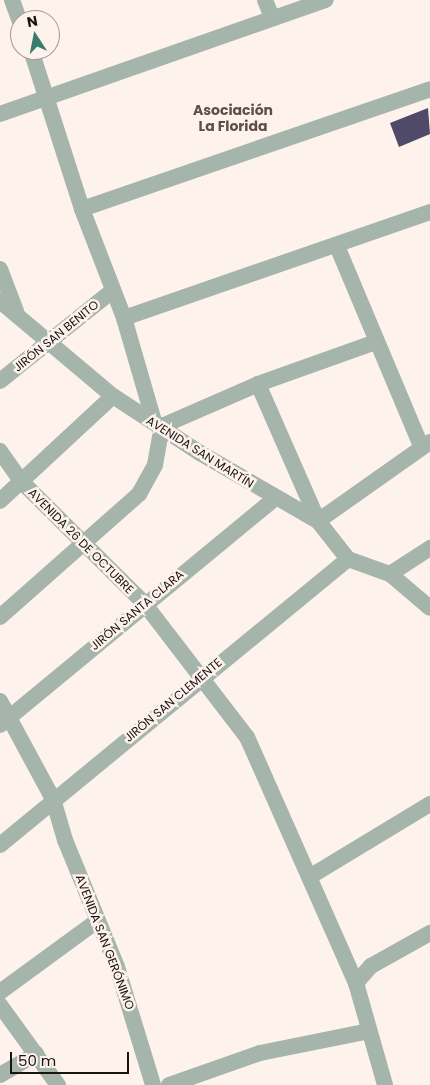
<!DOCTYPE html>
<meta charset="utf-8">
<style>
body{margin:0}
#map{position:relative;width:430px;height:1085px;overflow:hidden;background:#fdf2ec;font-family:Poppins,sans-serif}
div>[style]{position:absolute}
.building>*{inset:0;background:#4e4a68}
.minor>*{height:16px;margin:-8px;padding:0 8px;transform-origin:8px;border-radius:8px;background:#a5b5ac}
span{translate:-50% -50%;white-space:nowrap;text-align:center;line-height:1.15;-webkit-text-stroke:5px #fdf2ec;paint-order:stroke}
.street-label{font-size:12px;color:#1a1411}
.neighbourhood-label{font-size:14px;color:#5e4f46;font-weight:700}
.north{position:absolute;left:10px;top:10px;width:50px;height:50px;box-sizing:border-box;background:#fdf2ec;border:1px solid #a29994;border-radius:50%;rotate:349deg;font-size:14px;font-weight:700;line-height:20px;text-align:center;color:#1a1411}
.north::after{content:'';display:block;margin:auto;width:18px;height:22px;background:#397c6e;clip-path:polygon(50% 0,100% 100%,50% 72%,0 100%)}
.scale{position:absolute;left:10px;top:1052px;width:119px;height:22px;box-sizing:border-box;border:2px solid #1a1411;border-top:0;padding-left:6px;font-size:15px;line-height:18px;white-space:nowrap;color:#1a1411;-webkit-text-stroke:4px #fdf2ec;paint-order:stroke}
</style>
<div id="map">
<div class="building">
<i style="clip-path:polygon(428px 108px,430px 134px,399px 147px,390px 123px)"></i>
</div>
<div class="minor">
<i style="left:12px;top:0;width:23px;rotate:70deg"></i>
<i style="left:265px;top:0;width:18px;rotate:68deg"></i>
<i style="left:31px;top:50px;width:167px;rotate:72.2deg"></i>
<i style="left:82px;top:209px;width:117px;rotate:68.9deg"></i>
<i style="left:124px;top:318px;width:107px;rotate:73.8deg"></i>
<i style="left:0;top:114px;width:345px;rotate:-19.3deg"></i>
<i style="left:82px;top:209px;width:368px;rotate:-19deg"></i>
<i style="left:337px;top:246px;width:217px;rotate:67.2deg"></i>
<i style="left:0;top:269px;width:45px;rotate:69.1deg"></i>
<i style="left:0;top:301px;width:148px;rotate:40.1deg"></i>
<i style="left:113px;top:396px;width:104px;rotate:33.2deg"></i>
<i style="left:200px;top:453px;width:136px;rotate:30deg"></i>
<i style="left:318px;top:521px;width:48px;rotate:51.7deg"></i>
<i style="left:348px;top:559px;width:45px;rotate:19.7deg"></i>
<i style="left:390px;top:574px;width:52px;rotate:40.4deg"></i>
<i style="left:124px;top:318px;width:324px;rotate:-19.1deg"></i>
<i style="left:0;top:381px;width:145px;rotate:-38.8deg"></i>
<i style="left:258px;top:384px;width:150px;rotate:66.3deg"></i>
<i style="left:318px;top:521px;width:137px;rotate:-35.2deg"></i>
<i style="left:0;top:451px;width:38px;rotate:55deg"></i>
<i style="left:22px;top:482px;width:172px;rotate:44.8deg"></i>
<i style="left:144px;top:603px;width:169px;rotate:52.5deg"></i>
<i style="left:247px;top:737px;width:269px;rotate:66.1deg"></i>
<i style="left:356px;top:983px;width:106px;rotate:74.1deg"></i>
<i style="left:0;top:501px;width:154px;rotate:-42.9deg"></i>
<i style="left:390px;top:574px;width:48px;rotate:-33deg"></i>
<i style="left:0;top:617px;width:186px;rotate:-41.5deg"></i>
<i style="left:139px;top:494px;width:33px;rotate:-61deg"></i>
<i style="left:155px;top:465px;width:40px;rotate:-80deg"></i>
<i style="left:162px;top:426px;width:105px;rotate:-23.6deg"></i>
<i style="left:258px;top:384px;width:125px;rotate:-19.6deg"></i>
<i style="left:0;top:701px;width:111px;rotate:61.6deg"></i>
<i style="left:53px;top:799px;width:43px;rotate:73.7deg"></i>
<i style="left:65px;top:840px;width:137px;rotate:67.7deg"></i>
<i style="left:117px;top:967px;width:123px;rotate:73deg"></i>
<i style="left:0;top:725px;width:357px;rotate:-39.5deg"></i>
<i style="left:0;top:845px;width:450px;rotate:-39.4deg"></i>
<i style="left:311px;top:876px;width:139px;rotate:-31.2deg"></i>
<i style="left:356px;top:983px;width:23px;rotate:-49deg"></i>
<i style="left:371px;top:966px;width:68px;rotate:-29.2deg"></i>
<i style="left:0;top:992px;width:120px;rotate:-36.2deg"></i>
<i style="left:0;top:1005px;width:99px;rotate:54.1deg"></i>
<i style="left:0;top:1075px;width:42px;rotate:-30.3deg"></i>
<i style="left:169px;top:1085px;width:96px;rotate:-19.4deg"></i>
<i style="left:260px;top:1053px;width:111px;rotate:-11.4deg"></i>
</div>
<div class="street-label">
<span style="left:56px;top:336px;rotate:-39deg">JIRÓN SAN BENITO</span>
<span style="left:200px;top:452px;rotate:32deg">AVENIDA SAN MARTÍN</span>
<span style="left:81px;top:541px;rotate:45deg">AVENIDA 26 DE OCTUBRE</span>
<span style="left:137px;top:610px;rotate:-40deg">JIRÓN SANTA CLARA</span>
<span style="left:173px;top:700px;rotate:-40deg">JIRÓN SAN CLEMENTE</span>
<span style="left:105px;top:942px;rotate:69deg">AVENIDA SAN GERÓNIMO</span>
</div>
<div class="neighbourhood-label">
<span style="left:233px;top:118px">Asociación<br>La Florida</span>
</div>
<div class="north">N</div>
<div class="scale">50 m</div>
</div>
